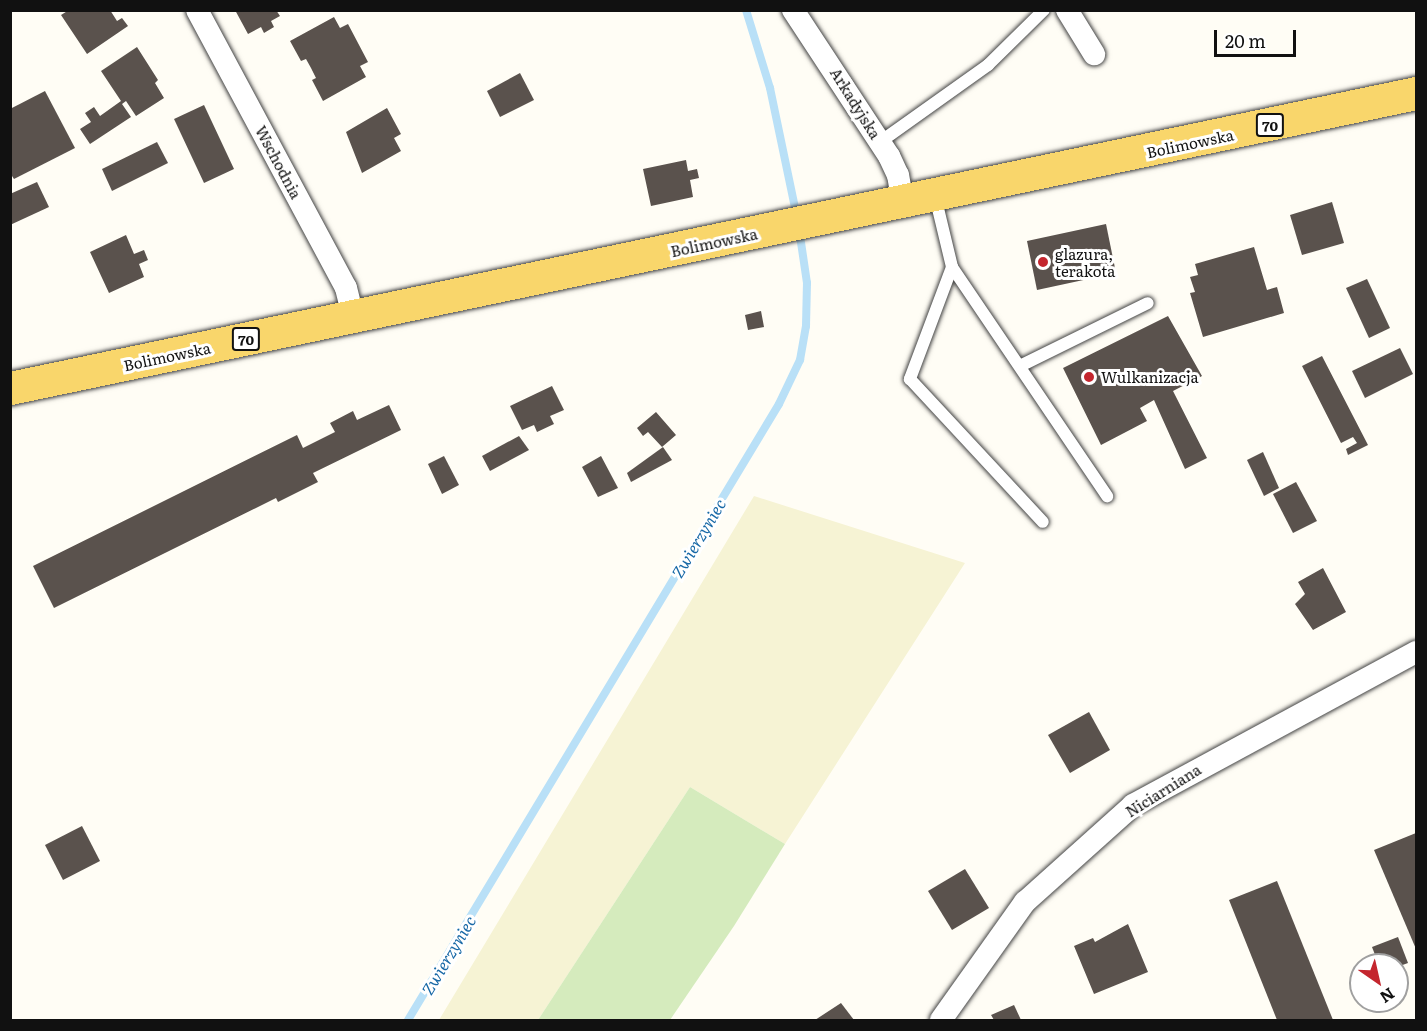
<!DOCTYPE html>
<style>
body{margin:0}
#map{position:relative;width:1427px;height:1031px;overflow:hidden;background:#fffdf5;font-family:Literata,serif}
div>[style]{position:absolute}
.farmland>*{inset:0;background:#f6f3d4}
.green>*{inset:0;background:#d5ebbd}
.stream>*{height:8px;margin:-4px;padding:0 4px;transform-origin:4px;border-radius:4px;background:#b9e0f7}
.building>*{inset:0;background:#5a524d}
.roads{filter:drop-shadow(0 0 2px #444) drop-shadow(0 0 2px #444)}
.lane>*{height:12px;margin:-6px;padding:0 6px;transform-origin:6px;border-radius:6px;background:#fff}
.street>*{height:22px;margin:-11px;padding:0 11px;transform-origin:11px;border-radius:11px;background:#fff}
.primary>*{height:33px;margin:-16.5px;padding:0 16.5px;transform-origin:16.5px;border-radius:16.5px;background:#f9d66b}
.dots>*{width:16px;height:16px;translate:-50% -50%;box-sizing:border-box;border:3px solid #fff;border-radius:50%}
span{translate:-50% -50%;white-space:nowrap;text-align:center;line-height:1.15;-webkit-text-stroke:6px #fff;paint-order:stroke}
.shield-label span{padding:2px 4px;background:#fff;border:2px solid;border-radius:4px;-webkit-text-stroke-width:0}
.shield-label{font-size:14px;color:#111;font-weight:700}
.street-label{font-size:15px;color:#111}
.poi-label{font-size:15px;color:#111}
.left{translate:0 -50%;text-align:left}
.water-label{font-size:16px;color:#1768a6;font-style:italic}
.frame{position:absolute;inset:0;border:12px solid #111;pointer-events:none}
.north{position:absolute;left:1349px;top:953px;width:60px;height:60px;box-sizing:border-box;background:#fff;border:2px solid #a0a0a0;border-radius:50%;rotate:146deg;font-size:16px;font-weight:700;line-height:24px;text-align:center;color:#111}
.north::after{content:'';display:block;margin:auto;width:21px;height:27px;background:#c4262e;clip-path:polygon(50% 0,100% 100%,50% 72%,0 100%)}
.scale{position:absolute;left:1214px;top:30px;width:82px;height:27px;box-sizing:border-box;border:3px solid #111;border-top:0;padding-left:8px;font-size:18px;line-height:21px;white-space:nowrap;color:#111;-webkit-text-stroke:4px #fff;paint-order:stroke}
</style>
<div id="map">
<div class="farmland">
<i style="clip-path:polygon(754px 496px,965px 563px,785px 844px,690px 787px,538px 1020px,439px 1020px)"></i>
</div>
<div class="green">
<i style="clip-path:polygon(690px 787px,785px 844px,734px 926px,670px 1020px,538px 1020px)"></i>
</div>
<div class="stream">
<i style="left:746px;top:10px;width:82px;rotate:72.9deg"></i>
<i style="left:770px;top:88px;width:132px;rotate:78.2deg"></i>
<i style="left:408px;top:1020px;width:719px;rotate:-58.94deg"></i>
<i style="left:779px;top:404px;width:49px;rotate:-64.5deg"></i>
<i style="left:800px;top:360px;width:35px;rotate:-80deg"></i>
<i style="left:806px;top:326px;width:43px;rotate:-88.7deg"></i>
<i style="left:807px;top:283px;width:55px;rotate:-98.4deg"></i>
</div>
<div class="building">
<i style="clip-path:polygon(69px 10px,110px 10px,117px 21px,122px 18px,128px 26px,87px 54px,61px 15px)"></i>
<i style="clip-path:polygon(235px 10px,276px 10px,280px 16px,271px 21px,274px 27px,264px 33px,261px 27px,248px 34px)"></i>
<i style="clip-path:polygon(334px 17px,340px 28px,348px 24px,368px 62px,360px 66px,366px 77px,323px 101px,312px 80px,316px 78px,311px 68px,306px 59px,301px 61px,290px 41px)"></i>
<i style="clip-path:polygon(137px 47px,158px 80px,155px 83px,164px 98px,136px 116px,126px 101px,122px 104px,131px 117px,90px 144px,80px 129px,91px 122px,85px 113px,94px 107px,100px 116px,121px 101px,101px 71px)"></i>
<i style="clip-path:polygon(520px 73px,534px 100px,500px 117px,487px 91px)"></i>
<i style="clip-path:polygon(45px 91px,75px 148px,14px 179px,10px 173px,10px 109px)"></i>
<i style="clip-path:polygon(204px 105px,234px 169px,204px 183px,174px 119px)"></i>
<i style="clip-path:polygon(387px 108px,401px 134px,394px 138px,401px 151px,362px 173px,346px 132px)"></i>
<i style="clip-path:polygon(157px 142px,168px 163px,112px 191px,102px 169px)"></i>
<i style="clip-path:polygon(686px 160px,688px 171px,697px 169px,699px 178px,690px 180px,693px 197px,651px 206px,643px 169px)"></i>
<i style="clip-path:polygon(37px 182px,49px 207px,10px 225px,10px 194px)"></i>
<i style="clip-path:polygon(1332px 202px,1344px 243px,1302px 255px,1290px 215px)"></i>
<i style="clip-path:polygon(1106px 224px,1116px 273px,1037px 290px,1027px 241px)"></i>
<i style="clip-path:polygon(126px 235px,134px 254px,144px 250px,148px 260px,139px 264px,144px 277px,109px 293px,90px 252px)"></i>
<i style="clip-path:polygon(1254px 247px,1267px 290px,1277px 287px,1284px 313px,1203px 337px,1190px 293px,1195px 292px,1190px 277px,1198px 275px,1195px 264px)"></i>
<i style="clip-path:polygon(1367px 279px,1390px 328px,1369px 338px,1346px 288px)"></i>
<i style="clip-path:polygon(761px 311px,764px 327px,748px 330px,745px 315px)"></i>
<i style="clip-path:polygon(1168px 316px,1202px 376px,1173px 391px,1207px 458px,1185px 469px,1154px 400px,1140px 408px,1147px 421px,1101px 445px,1063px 368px)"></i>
<i style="clip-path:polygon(1400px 348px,1413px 374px,1365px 398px,1352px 371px)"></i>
<i style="clip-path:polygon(1322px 356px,1368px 445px,1348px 455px,1346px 449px,1357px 443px,1353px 437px,1341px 443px,1302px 366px)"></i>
<i style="clip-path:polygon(552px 386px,564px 410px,550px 416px,554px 424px,537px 432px,534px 425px,522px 430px,510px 406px)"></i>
<i style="clip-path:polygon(389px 405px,401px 430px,313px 473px,318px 482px,278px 502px,276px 498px,54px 608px,33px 566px,297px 435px,303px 448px,335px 432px,330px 423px,353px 411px,357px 420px)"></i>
<i style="clip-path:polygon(656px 412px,676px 435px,662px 447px,648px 432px,643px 436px,637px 428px)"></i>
<i style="clip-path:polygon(519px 436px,529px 450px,490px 471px,482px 456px)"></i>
<i style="clip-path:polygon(663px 447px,672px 460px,631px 482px,627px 473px)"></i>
<i style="clip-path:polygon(1263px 452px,1279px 488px,1264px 496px,1247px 460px)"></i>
<i style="clip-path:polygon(444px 456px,459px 485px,442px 494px,428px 464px)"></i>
<i style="clip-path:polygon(601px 456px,618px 488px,598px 497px,582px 467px)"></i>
<i style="clip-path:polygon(1296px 482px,1317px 521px,1293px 533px,1273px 494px)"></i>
<i style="clip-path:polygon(1323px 568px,1346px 612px,1313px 630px,1295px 604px,1305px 594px,1298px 582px)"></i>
<i style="clip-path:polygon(1089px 712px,1110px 750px,1070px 773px,1048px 735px)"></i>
<i style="clip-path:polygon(82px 826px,100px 861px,63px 880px,45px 845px)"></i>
<i style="clip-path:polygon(1416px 833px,1416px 949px,1374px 850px)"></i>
<i style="clip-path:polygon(965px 869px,989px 908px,952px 930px,928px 891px)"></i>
<i style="clip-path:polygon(1277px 881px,1333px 1020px,1277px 1020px,1229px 900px)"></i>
<i style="clip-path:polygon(1128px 924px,1148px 972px,1094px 994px,1074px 946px,1093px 938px,1095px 942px)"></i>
<i style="clip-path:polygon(1398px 937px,1408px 963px,1397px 967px,1379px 965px,1372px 947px)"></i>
<i style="clip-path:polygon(841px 1003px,854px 1020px,815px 1020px)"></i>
<i style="clip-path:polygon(1014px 1005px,1021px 1020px,994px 1020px,991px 1015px)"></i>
</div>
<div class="roads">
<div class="lane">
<i style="left:880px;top:142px;width:133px;rotate:-35.5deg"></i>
<i style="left:988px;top:65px;width:78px;rotate:-44.5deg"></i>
<i style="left:935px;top:196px;width:73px;rotate:76.5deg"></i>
<i style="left:952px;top:267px;width:277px;rotate:55.9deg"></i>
<i style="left:952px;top:267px;width:120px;rotate:110.6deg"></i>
<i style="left:910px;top:379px;width:195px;rotate:47.1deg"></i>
<i style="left:1022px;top:365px;width:140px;rotate:-26.2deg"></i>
</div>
<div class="street">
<i style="left:197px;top:10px;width:315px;rotate:61.8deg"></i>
<i style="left:346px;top:288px;width:30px;rotate:76deg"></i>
<i style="left:793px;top:10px;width:175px;rotate:56.7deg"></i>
<i style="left:889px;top:156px;width:21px;rotate:65deg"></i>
<i style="left:898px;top:175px;width:28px;rotate:80deg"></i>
<i style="left:1067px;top:10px;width:52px;rotate:58.5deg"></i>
<i style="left:941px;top:1020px;width:145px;rotate:-54.6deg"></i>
<i style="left:1025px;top:902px;width:145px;rotate:-41.9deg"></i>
<i style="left:1133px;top:805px;width:322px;rotate:-28.4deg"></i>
</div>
<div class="primary">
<i style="left:10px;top:388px;width:1437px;rotate:-11.85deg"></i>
</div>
</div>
<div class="dots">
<i style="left:1043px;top:262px;background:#c4262e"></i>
<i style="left:1089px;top:377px;background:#c4262e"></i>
</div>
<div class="shield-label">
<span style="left:1270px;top:125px">70</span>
<span style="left:246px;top:339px">70</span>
</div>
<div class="street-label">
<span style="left:856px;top:103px;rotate:58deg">Arkadyjska</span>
<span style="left:1190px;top:143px;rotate:-12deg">Bolimowska</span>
<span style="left:279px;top:162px;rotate:62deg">Wschodnia</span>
<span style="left:714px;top:242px;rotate:-12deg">Bolimowska</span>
<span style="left:167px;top:356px;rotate:-12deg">Bolimowska</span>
<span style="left:1163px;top:790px;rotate:-32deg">Niciarniana</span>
</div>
<div class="poi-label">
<span class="left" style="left:1055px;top:262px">glazura,<br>terakota</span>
<span class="left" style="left:1101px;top:377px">Wulkanizacja</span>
</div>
<div class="water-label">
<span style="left:698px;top:538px;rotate:-59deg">Zwierzyniec</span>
<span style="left:448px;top:955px;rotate:-59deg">Zwierzyniec</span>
</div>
<div class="frame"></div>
<div class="north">N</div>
<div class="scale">20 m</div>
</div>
